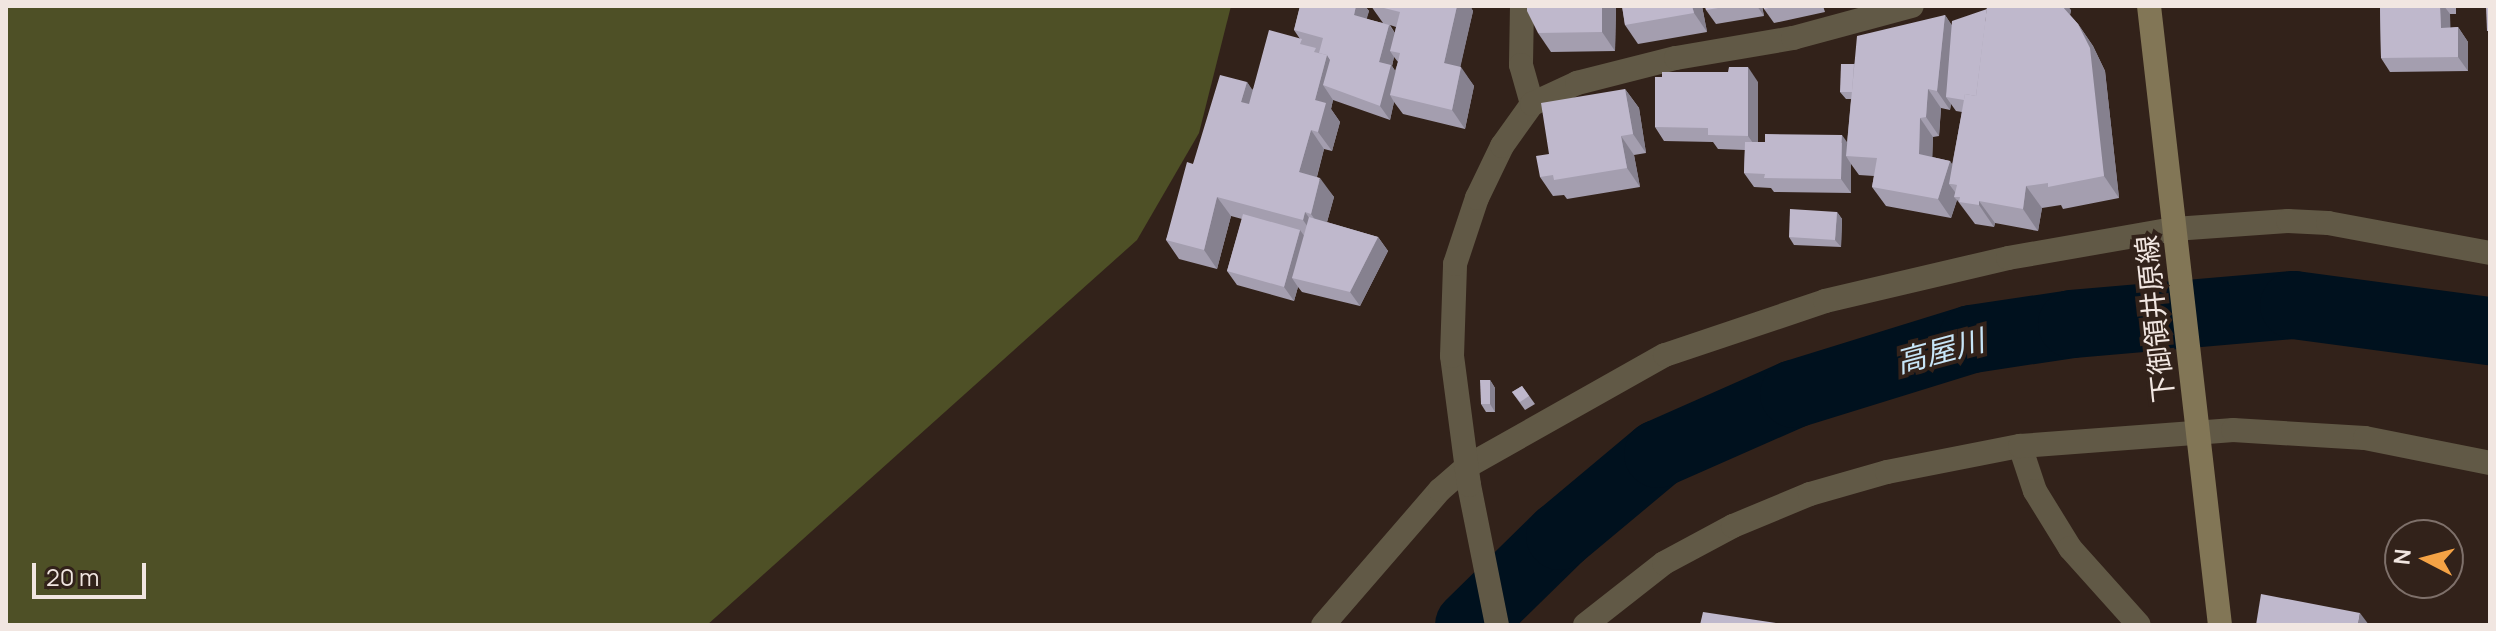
<!DOCTYPE html>
<meta charset="utf-8">
<style>
body{margin:0}
#map{position:relative;width:2496px;height:631px;overflow:hidden;background:#32221a;font-family:Manrope,"Noto Sans JP",sans-serif}
div>[style]{position:absolute}
.green>*{inset:0;background:#4e5026}
.river>*{height:68px;margin:-34px;padding:0 34px;transform-origin:34px;border-radius:34px;background:#00111e}
.street>*{height:24px;margin:-12px;padding:0 12px;transform-origin:12px;border-radius:12px;background:#615946}
.secondary>*{height:24px;margin:-12px;padding:0 12px;transform-origin:12px;border-radius:12px;background:#827656}
.wall>*{inset:0;background:#a49eaf}
.shaded-wall>*{inset:0;background:#86818f}
.building>*{inset:0;background:#bfb8cc}
span{translate:-50% -50%;white-space:nowrap;text-align:center;line-height:1.15;-webkit-text-stroke:8px #32221a;paint-order:stroke}
.street-label{font-size:28px;color:#f1e6e1}
.water-label{font-size:30px;color:#c7e5f7;font-style:italic}
.frame{position:absolute;inset:0;border:8px solid #f1e6e1;pointer-events:none}
.north{position:absolute;left:2384px;top:519px;width:80px;height:80px;box-sizing:border-box;background:#32221a;border:2px solid #7e706a;border-radius:50%;rotate:276deg;font-size:22px;font-weight:700;line-height:32px;text-align:center;color:#f1e6e1}
.north::after{content:'';display:block;margin:auto;width:28px;height:36px;background:#f5a345;clip-path:polygon(50% 0,100% 100%,50% 72%,0 100%)}
.scale{position:absolute;left:32px;top:563px;width:114px;height:36px;box-sizing:border-box;border:4px solid #f1e6e1;border-top:0;padding-left:10px;font-size:24px;line-height:28px;white-space:nowrap;color:#f1e6e1;-webkit-text-stroke:6px #32221a;paint-order:stroke}
</style>
<div id="map">
<div class="green">
<i style="clip-path:polygon(6px 6px,1231px 6px,1199px 133px,1137px 240px,707px 625px,6px 625px)"></i>
</div>
<div class="river">
<i style="left:1469px;top:625px;width:127px;rotate:-44.4deg"></i>
<i style="left:1560px;top:536px;width:128px;rotate:-39.9deg"></i>
<i style="left:1658px;top:454px;width:149px;rotate:-23.8deg"></i>
<i style="left:1794px;top:394px;width:186px;rotate:-17.2deg"></i>
<i style="left:1972px;top:339px;width:101px;rotate:-8.5deg"></i>
<i style="left:2072px;top:324px;width:223px;rotate:-4.9deg"></i>
<i style="left:2294px;top:305px;width:198px;rotate:7.6deg"></i>
</div>
<div class="street">
<i style="left:1522px;top:6px;width:59px;rotate:91deg"></i>
<i style="left:1521px;top:65px;width:41px;rotate:74.2deg"></i>
<i style="left:2020px;top:446px;width:47px;rotate:71.6deg"></i>
<i style="left:2035px;top:491px;width:67px;rotate:58.4deg"></i>
<i style="left:2070px;top:548px;width:103px;rotate:48.1deg"></i>
<i style="left:1323px;top:625px;width:179px;rotate:-49.1deg"></i>
<i style="left:1440px;top:490px;width:35px;rotate:-41deg"></i>
<i style="left:1466px;top:467px;width:228px;rotate:-29.4deg"></i>
<i style="left:1665px;top:355px;width:169px;rotate:-18.6deg"></i>
<i style="left:1825px;top:301px;width:188px;rotate:-13.2deg"></i>
<i style="left:2008px;top:258px;width:169px;rotate:-9.9deg"></i>
<i style="left:2174px;top:229px;width:114px;rotate:-4deg"></i>
<i style="left:2288px;top:221px;width:40px;rotate:2.9deg"></i>
<i style="left:2328px;top:223px;width:165px;rotate:10.5deg"></i>
<i style="left:1497px;top:625px;width:143px;rotate:-101.3deg"></i>
<i style="left:1469px;top:485px;width:130px;rotate:-97.5deg"></i>
<i style="left:1452px;top:356px;width:92px;rotate:-88.1deg"></i>
<i style="left:1455px;top:264px;width:70px;rotate:-71.6deg"></i>
<i style="left:1477px;top:198px;width:58px;rotate:-64.3deg"></i>
<i style="left:1502px;top:146px;width:52px;rotate:-54.5deg"></i>
<i style="left:1532px;top:104px;width:50px;rotate:-25deg"></i>
<i style="left:1577px;top:83px;width:102px;rotate:-14.2deg"></i>
<i style="left:1676px;top:58px;width:119px;rotate:-9.7deg"></i>
<i style="left:1793px;top:38px;width:123px;rotate:-15.1deg"></i>
<i style="left:1585px;top:625px;width:100px;rotate:-38.1deg"></i>
<i style="left:1664px;top:563px;width:78px;rotate:-28.2deg"></i>
<i style="left:1733px;top:526px;width:83px;rotate:-22.6deg"></i>
<i style="left:1810px;top:494px;width:80px;rotate:-15.9deg"></i>
<i style="left:1887px;top:472px;width:136px;rotate:-11.1deg"></i>
<i style="left:2020px;top:446px;width:214px;rotate:-4.3deg"></i>
<i style="left:2233px;top:430px;width:132px;rotate:3.5deg"></i>
<i style="left:2365px;top:438px;width:127px;rotate:11.3deg"></i>
</div>
<div class="secondary">
<i style="left:2149px;top:6px;width:623px;rotate:83.46deg"></i>
</div>
<div class="wall">
<i style="clip-path:polygon(evenodd,1300px 6px,1365px 6px,1369px 11px,1366px 19px,1383px 23px,1371px 6px,1470px 6px,1473px 11px,1460px 67px,1474px 86px,1465px 129px,1403px 114px,1394px 102px,1390px 120px,1333px 100px,1331px 109px,1340px 122px,1332px 151px,1324px 149px,1317px 177px,1334px 197px,1327px 222px,1378px 237px,1388px 251px,1360px 306px,1302px 292px,1298px 287px,1294px 301px,1237px 285px,1227px 271px,1242px 219px,1231px 216px,1217px 269px,1179px 259px,1166px 240px,1193px 164px,1247px 82px,1252px 90px,1300px 39px,1294px 30px,1300px 6px,1390px 25px,1396px 27px,1395px 33px,1390px 25px,1300px 6px,1394px 57px,1398px 62px,1395px 71px,1392px 66px,1394px 57px)"></i>
<i style="clip-path:polygon(1616px 6px,1615px 51px,1551px 52px,1538px 33px)"></i>
<i style="clip-path:polygon(1622px 6px,1702px 6px,1707px 32px,1638px 44px,1625px 25px)"></i>
<i style="clip-path:polygon(1705px 6px,1762px 6px,1764px 16px,1716px 24px,1706px 10px)"></i>
<i style="clip-path:polygon(1763px 6px,1823px 6px,1825px 12px,1774px 23px,1764px 9px)"></i>
<i style="clip-path:polygon(2380px 6px,2456px 6px,2456px 14px,2450px 14px,2450px 28px,2458px 27px,2468px 42px,2468px 71px,2390px 72px,2381px 58px)"></i>
<i style="clip-path:polygon(evenodd,2071px 10px,2070px 15px,2078px 24px,2093px 46px,2105px 71px,2119px 198px,2063px 209px,2061px 205px,2042px 208px,2038px 231px,1995px 223px,1994px 227px,1975px 224px,1957px 200px,1951px 218px,1886px 206px,1872px 187px,1874px 176px,1859px 175px,1851px 164px,1851px 193px,1774px 192px,1771px 188px,1754px 187px,1744px 173px,1745px 150px,1718px 149px,1713px 142px,1664px 141px,1655px 127px,1758px 82px,1758px 142px,1847px 143px,1851px 99px,1846px 99px,1840px 92px,1854px 64px,1945px 15px,1952px 26px,2071px 10px,1951px 104px,1956px 111px,1962px 112px,1952px 165px,1950px 161px,1932px 157px,1933px 137px,1939px 136px,1941px 108px,1950px 110px,1951px 104px)"></i>
<i style="clip-path:polygon(1625px 89px,1639px 108px,1646px 153px,1634px 155px,1640px 187px,1567px 199px,1564px 195px,1553px 196px,1540px 177px,1549px 154px)"></i>
<i style="clip-path:polygon(1837px 212px,1842px 219px,1841px 247px,1794px 245px,1789px 237px)"></i>
<i style="clip-path:polygon(1490px 380px,1495px 388px,1495px 412px,1486px 412px,1481px 404px)"></i>
<i style="clip-path:polygon(1522px 386px,1535px 404px,1525px 410px,1512px 392px)"></i>
</div>
<div class="shaded-wall">
<i style="clip-path:polygon(1356px 6px,1365px 6px,1369px 11px,1364px 29px,1354px 15px)"></i>
<i style="clip-path:polygon(1457px 6px,1470px 6px,1473px 11px,1457px 82px,1444px 63px)"></i>
<i style="clip-path:polygon(1602px 6px,1616px 6px,1615px 51px,1602px 32px)"></i>
<i style="clip-path:polygon(1692px 6px,1702px 6px,1707px 32px,1694px 13px)"></i>
<i style="clip-path:polygon(1757px 6px,1762px 6px,1764px 16px)"></i>
<i style="clip-path:polygon(2060px 6px,2068px 6px,2071px 10px,2069px 20px)"></i>
<i style="clip-path:polygon(2440px 6px,2444px 6px,2450px 14px,2451px 42px,2441px 28px)"></i>
<i style="clip-path:polygon(1945px 15px,1958px 34px,1946px 97px,1951px 104px,1950px 110px,1937px 91px)"></i>
<i style="clip-path:polygon(2078px 24px,2093px 46px,2105px 71px,2119px 198px,2104px 176px)"></i>
<i style="clip-path:polygon(1389px 25px,1399px 39px,1390px 51px,1394px 57px,1392px 66px,1401px 79px,1390px 95px,1394px 102px,1390px 120px,1380px 106px,1379px 62px)"></i>
<i style="clip-path:polygon(2458px 27px,2468px 42px,2468px 71px,2458px 57px)"></i>
<i style="clip-path:polygon(1327px 55px,1340px 74px,1323px 85px,1333px 100px,1331px 109px,1340px 122px,1332px 151px,1318px 132px,1315px 100px)"></i>
<i style="clip-path:polygon(1461px 67px,1474px 86px,1465px 129px,1452px 110px)"></i>
<i style="clip-path:polygon(1748px 67px,1758px 82px,1758px 150px,1748px 136px)"></i>
<i style="clip-path:polygon(1247px 82px,1260px 101px,1255px 121px,1241px 102px)"></i>
<i style="clip-path:polygon(1625px 89px,1639px 108px,1646px 153px,1633px 134px)"></i>
<i style="clip-path:polygon(1928px 89px,1941px 108px,1939px 136px,1926px 117px)"></i>
<i style="clip-path:polygon(1920px 118px,1933px 137px,1932px 173px,1919px 154px)"></i>
<i style="clip-path:polygon(1311px 130px,1324px 149px,1313px 191px,1299px 172px)"></i>
<i style="clip-path:polygon(1842px 135px,1852px 149px,1846px 156px,1851px 164px,1851px 193px,1841px 179px)"></i>
<i style="clip-path:polygon(1621px 136px,1634px 155px,1640px 187px,1627px 168px)"></i>
<i style="clip-path:polygon(1950px 161px,1963px 180px,1957px 185px,1949px 184px,1958px 196px,1954px 197px,1957px 200px,1951px 218px,1938px 199px)"></i>
<i style="clip-path:polygon(1320px 178px,1334px 197px,1324px 233px,1311px 214px)"></i>
<i style="clip-path:polygon(2026px 186px,2042px 208px,2038px 231px,2023px 209px)"></i>
<i style="clip-path:polygon(1217px 197px,1231px 216px,1217px 269px,1204px 250px)"></i>
<i style="clip-path:polygon(1979px 201px,1995px 223px,1994px 227px,1979px 205px)"></i>
<i style="clip-path:polygon(1305px 212px,1319px 232px,1316px 239px,1303px 220px)"></i>
<i style="clip-path:polygon(1837px 212px,1842px 219px,1841px 247px,1835px 240px)"></i>
<i style="clip-path:polygon(1300px 230px,1310px 244px,1292px 278px,1298px 287px,1294px 301px,1284px 287px)"></i>
<i style="clip-path:polygon(1378px 237px,1388px 251px,1360px 306px,1350px 292px)"></i>
<i style="clip-path:polygon(1490px 380px,1495px 388px,1495px 412px,1490px 404px)"></i>
<i style="clip-path:polygon(2360px 613px,2369px 625px,2358px 625px)"></i>
</div>
<div class="building">
<i style="clip-path:polygon(1300px 6px,1356px 6px,1354px 15px,1389px 25px,1379px 62px,1391px 65px,1380px 106px,1323px 85px,1330px 60px,1327px 55px,1319px 53px,1323px 38px,1294px 30px)"></i>
<i style="clip-path:polygon(1376px 6px,1457px 6px,1444px 63px,1461px 67px,1452px 110px,1390px 95px,1400px 53px,1390px 51px,1400px 12px)"></i>
<i style="clip-path:polygon(1527px 6px,1602px 6px,1602px 32px,1538px 33px,1527px 11px)"></i>
<i style="clip-path:polygon(1622px 6px,1692px 6px,1694px 13px,1625px 25px)"></i>
<i style="clip-path:polygon(1705px 6px,1730px 6px,1706px 10px)"></i>
<i style="clip-path:polygon(1763px 6px,1779px 6px,1764px 9px)"></i>
<i style="clip-path:polygon(1987px 6px,2062px 6px,2078px 24px,2090px 48px,2104px 176px,2048px 187px,2048px 183px,2026px 186px,2023px 209px,1979px 201px,1979px 205px,1959px 202px,1960px 197px,1954px 197px,1957px 185px,1949px 184px,1965px 94px,1976px 96px)"></i>
<i style="clip-path:polygon(2380px 6px,2440px 6px,2441px 28px,2458px 27px,2458px 57px,2381px 58px)"></i>
<i style="clip-path:polygon(2486px 6px,2490px 6px,2490px 31px,2487px 31px)"></i>
<i style="clip-path:polygon(1987px 9px,1976px 96px,1965px 94px,1964px 100px,1946px 97px,1952px 21px)"></i>
<i style="clip-path:polygon(1945px 15px,1937px 91px,1928px 89px,1926px 117px,1920px 118px,1919px 154px,1950px 161px,1938px 199px,1872px 187px,1877px 158px,1846px 156px,1857px 36px)"></i>
<i style="clip-path:polygon(1269px 30px,1302px 39px,1300px 44px,1316px 48px,1314px 52px,1327px 55px,1315px 100px,1326px 103px,1318px 132px,1311px 130px,1299px 172px,1320px 178px,1311px 214px,1305px 212px,1303px 220px,1217px 197px,1204px 250px,1166px 240px,1187px 162px,1193px 164px,1220px 75px,1247px 82px,1241px 102px,1249px 104px)"></i>
<i style="clip-path:polygon(1841px 64px,1854px 64px,1852px 92px,1840px 92px)"></i>
<i style="clip-path:polygon(1729px 67px,1748px 67px,1748px 136px,1708px 135px,1708px 128px,1655px 127px,1655px 77px,1662px 77px,1662px 72px,1728px 72px)"></i>
<i style="clip-path:polygon(1625px 89px,1633px 134px,1621px 136px,1627px 168px,1554px 180px,1553px 175px,1540px 177px,1536px 156px,1549px 154px,1541px 103px)"></i>
<i style="clip-path:polygon(1765px 134px,1842px 135px,1841px 179px,1764px 178px,1765px 174px,1744px 173px,1745px 142px,1765px 142px)"></i>
<i style="clip-path:polygon(1790px 209px,1837px 212px,1835px 240px,1789px 237px)"></i>
<i style="clip-path:polygon(1243px 214px,1300px 230px,1284px 287px,1227px 271px)"></i>
<i style="clip-path:polygon(1309px 217px,1378px 237px,1350px 292px,1292px 278px)"></i>
<i style="clip-path:polygon(1480px 380px,1490px 380px,1490px 404px,1481px 404px)"></i>
<i style="clip-path:polygon(1522px 386px,1529px 396px,1520px 402px,1512px 392px)"></i>
<i style="clip-path:polygon(2261px 594px,2360px 613px,2358px 625px,2256px 625px)"></i>
<i style="clip-path:polygon(1703px 612px,1776px 623px,1776px 625px,1700px 625px)"></i>
</div>
<div class="street-label">
<span style="left:2154px;top:319px;rotate:-96deg">下御領井原線</span>
</div>
<div class="water-label">
<span style="left:1940px;top:351px;rotate:-15deg">高屋川</span>
</div>
<div class="frame"></div>
<div class="north">N</div>
<div class="scale">20 m</div>
</div>
